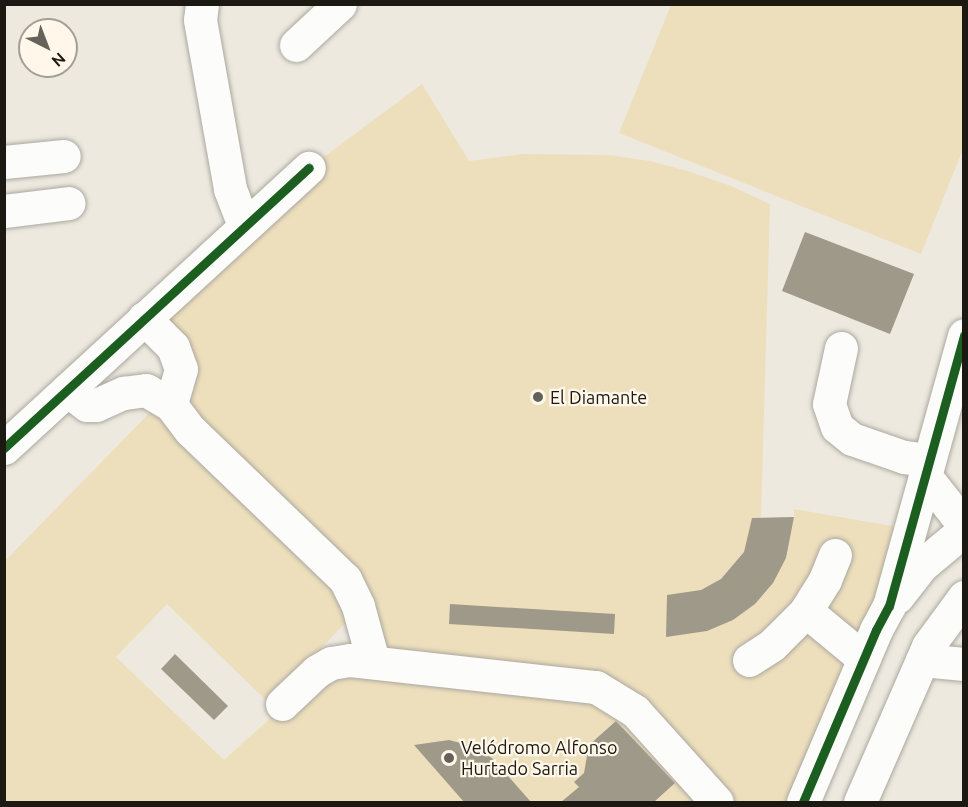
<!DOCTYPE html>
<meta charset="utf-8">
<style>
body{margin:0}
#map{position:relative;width:968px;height:807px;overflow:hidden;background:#ede9df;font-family:Ubuntu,sans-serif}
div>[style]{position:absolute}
.green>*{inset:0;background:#eedfbc}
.building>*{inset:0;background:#9f998a}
.roads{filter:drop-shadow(0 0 2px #aba8a0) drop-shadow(0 0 2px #aba8a0)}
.minor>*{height:33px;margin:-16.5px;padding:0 16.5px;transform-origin:16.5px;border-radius:16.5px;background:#fcfcfa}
.cycleway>*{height:9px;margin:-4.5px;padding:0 4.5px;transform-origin:4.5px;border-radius:4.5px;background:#1b5e20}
.dots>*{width:16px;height:16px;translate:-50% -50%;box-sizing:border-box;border:3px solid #fff8ea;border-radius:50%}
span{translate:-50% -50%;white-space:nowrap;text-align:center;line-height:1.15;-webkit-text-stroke:4.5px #fff8ea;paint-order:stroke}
.poi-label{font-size:18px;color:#1c1913}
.left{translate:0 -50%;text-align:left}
.frame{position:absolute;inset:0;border:6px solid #1c1913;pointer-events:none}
.north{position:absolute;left:18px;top:18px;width:60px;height:60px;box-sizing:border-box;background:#fff8ea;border:2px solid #a49f94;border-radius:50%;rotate:138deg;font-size:16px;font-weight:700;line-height:24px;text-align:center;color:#1c1913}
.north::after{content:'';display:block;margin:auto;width:21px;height:27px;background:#65625a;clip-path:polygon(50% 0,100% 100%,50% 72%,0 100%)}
</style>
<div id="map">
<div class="green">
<i style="clip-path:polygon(671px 5px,963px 5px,963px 149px,921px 254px,619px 133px)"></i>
<i style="clip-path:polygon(evenodd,422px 84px,469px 161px,523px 154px,608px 155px,650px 161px,691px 172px,731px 186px,770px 204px,761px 518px,794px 517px,794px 509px,910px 529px,803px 802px,5px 802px,4px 562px,163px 399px,181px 369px,144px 318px,309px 168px,422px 84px,167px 604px,273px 707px,323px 655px,319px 650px,358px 610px,372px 661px,328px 666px,224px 760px,116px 657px,167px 604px)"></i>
</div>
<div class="building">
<i style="clip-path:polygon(805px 232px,914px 274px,890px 334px,782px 291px)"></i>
<i style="clip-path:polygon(794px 517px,786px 558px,773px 583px,755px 604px,733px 620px,707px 631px,666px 637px,667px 595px,701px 590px,721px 579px,744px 552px,752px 518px)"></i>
<i style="clip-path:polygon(450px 604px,615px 614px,614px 634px,449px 624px)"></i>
<i style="clip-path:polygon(175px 654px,228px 706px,214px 720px,161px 669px)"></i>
<i style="clip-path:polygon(616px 721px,675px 783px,654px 802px,561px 802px,579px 787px,574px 782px,584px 773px,589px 745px)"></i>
<i style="clip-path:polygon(449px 740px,468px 745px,492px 758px,531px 802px,464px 802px,414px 745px)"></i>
</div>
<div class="roads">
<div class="minor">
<i style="left:202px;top:4px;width:16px;rotate:97deg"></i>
<i style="left:200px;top:20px;width:172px;rotate:79.9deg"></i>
<i style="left:230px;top:189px;width:40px;rotate:69deg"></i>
<i style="left:296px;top:45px;width:60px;rotate:-43deg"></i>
<i style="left:4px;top:162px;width:60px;rotate:-5.7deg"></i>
<i style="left:4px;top:211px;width:65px;rotate:-7deg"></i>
<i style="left:144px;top:318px;width:41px;rotate:45deg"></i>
<i style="left:173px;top:347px;width:23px;rotate:70deg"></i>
<i style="left:181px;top:369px;width:37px;rotate:106deg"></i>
<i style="left:171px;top:405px;width:31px;rotate:53deg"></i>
<i style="left:190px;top:430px;width:215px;rotate:43.9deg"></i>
<i style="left:345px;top:579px;width:30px;rotate:64deg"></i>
<i style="left:358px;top:606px;width:57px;rotate:74.7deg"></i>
<i style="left:841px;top:348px;width:57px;rotate:102.1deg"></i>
<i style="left:829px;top:404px;width:24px;rotate:71deg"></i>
<i style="left:837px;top:427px;width:19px;rotate:39deg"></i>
<i style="left:852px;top:439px;width:55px;rotate:19.1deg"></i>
<i style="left:904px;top:457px;width:25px;rotate:7deg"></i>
<i style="left:67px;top:390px;width:25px;rotate:37deg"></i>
<i style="left:87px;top:405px;width:9px"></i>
<i style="left:96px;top:405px;width:30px;rotate:-24deg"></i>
<i style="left:123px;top:393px;width:23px;rotate:-7deg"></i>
<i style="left:146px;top:390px;width:29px;rotate:31deg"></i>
<i style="left:4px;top:448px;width:414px;rotate:-42.6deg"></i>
<i style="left:925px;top:476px;width:63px;rotate:51.5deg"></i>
<i style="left:835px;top:555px;width:27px;rotate:112deg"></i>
<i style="left:825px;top:580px;width:36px;rotate:122deg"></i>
<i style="left:806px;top:611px;width:75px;rotate:39.6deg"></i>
<i style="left:897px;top:597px;width:39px;rotate:-52deg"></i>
<i style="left:921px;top:566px;width:56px;rotate:-39.9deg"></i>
<i style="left:749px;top:660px;width:27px;rotate:-33deg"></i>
<i style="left:772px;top:645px;width:48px;rotate:-45deg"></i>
<i style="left:922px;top:660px;width:42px;rotate:5.4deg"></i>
<i style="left:282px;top:704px;width:48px;rotate:-43.3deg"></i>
<i style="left:317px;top:671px;width:16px;rotate:-30deg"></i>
<i style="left:331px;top:663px;width:19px;rotate:-9deg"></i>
<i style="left:350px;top:660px;width:247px;rotate:6.3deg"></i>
<i style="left:596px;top:687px;width:46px;rotate:31.6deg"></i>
<i style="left:635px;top:711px;width:122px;rotate:48deg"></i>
<i style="left:803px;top:802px;width:187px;rotate:-67deg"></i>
<i style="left:876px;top:630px;width:27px;rotate:-62deg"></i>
<i style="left:889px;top:606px;width:281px;rotate:-74.5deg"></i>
<i style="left:860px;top:802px;width:170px;rotate:-66.4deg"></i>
<i style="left:928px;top:646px;width:61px;rotate:-53.7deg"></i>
</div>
</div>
<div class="cycleway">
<i style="left:4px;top:448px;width:414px;rotate:-42.6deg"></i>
<i style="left:803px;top:802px;width:187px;rotate:-67deg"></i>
<i style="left:876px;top:630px;width:27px;rotate:-62deg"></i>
<i style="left:889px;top:606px;width:281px;rotate:-74.5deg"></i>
</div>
<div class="dots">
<i style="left:538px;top:397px;background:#65625a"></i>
<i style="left:449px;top:758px;background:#65625a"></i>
</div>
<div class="poi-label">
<span class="left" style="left:550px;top:397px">El Diamante</span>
<span class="left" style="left:461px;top:758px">Velódromo Alfonso<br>Hurtado Sarria</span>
</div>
<div class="frame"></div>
<div class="north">N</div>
</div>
